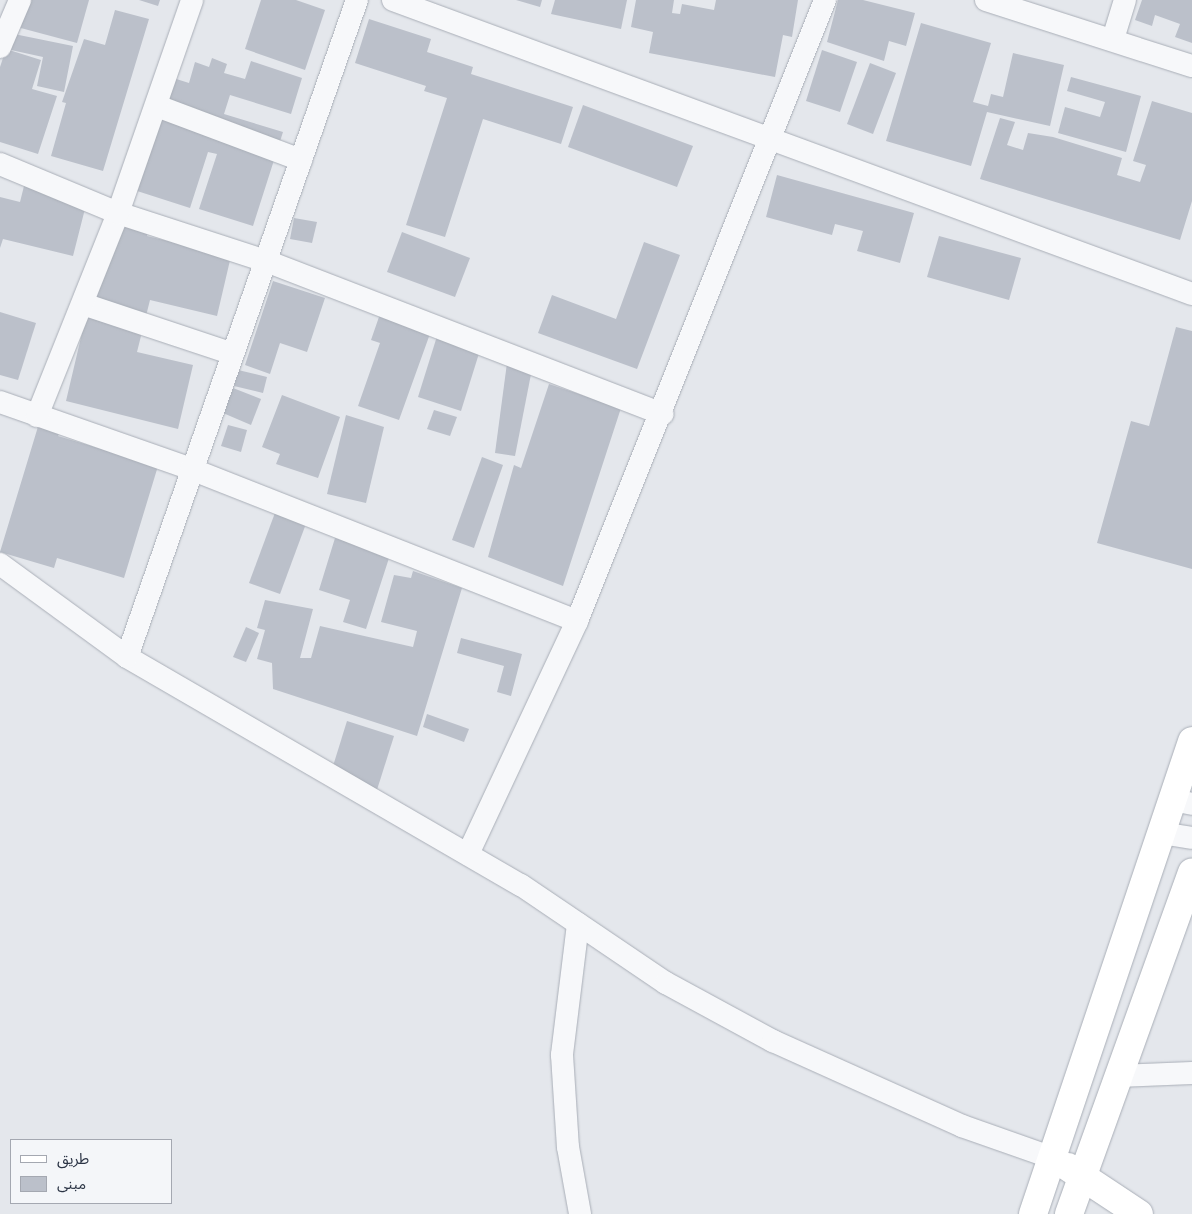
<!DOCTYPE html>
<meta charset="utf-8">
<style>
body{margin:0}
#map{position:relative;width:1192px;height:1214px;overflow:hidden;background:#e4e7ec;font-family:Commissioner,"Noto Sans Arabic",sans-serif}
div>[style]{position:absolute}
.building>*{inset:0;background:#bbc0ca}
.roads{filter:drop-shadow(0 0 1px #a9aeb7) drop-shadow(0 0 1px #a9aeb7)}
.street>*{height:22px;margin:-11px;padding:0 11px;transform-origin:11px;border-radius:11px;background:#f7f8fa}
.secondary>*{height:28px;margin:-14px;padding:0 14px;transform-origin:14px;border-radius:14px;background:#fff}
span{translate:-50% -50%;white-space:nowrap;text-align:center;line-height:1.15;-webkit-text-stroke:4.5px #f4f6f9;paint-order:stroke}
.legend{position:absolute;left:10px;top:1139px;width:162px;height:65px;box-sizing:border-box;background:#f4f6f9;border:1px solid #a4a8b1;margin:0;padding:6px 9px;list-style:none;font-size:15px;color:#2b3445}
.legend li{display:flex;align-items:center;gap:10px;height:25px}
.legend b{width:25px;border:1px solid #a4a8b1}
</style>
<div id="map">
<div class="building">
<i style="clip-path:polygon(24px 0,89px 0,77px 43px,17px 27px)"></i>
<i style="clip-path:polygon(139px 0,160px 0,158px 6px)"></i>
<i style="clip-path:polygon(261px 0,296px 0,325px 10px,305px 70px,245px 49px)"></i>
<i style="clip-path:polygon(516px 0,542px 0,540px 7px)"></i>
<i style="clip-path:polygon(555px 0,627px 0,621px 29px,551px 14px)"></i>
<i style="clip-path:polygon(636px 0,674px 0,672px 13px,680px 14px,682px 4px,714px 10px,716px 0,798px 0,792px 37px,783px 35px,775px 77px,649px 53px,653px 32px,631px 27px)"></i>
<i style="clip-path:polygon(838px 0,863px 0,915px 13px,906px 46px,889px 41px,884px 61px,827px 42px)"></i>
<i style="clip-path:polygon(1142px 0,1192px 0,1192px 43px,1175px 37px,1180px 24px,1155px 15px,1152px 26px,1135px 20px)"></i>
<i style="clip-path:polygon(115px 10px,149px 19px,103px 171px,51px 156px,66px 103px,62px 102px,84px 39px,105px 45px)"></i>
<i style="clip-path:polygon(369px 19px,431px 39px,427px 52px,473px 67px,471px 74px,573px 107px,561px 144px,483px 119px,445px 237px,406px 225px,447px 98px,424px 91px,426px 86px,355px 63px)"></i>
<i style="clip-path:polygon(921px 23px,991px 43px,973px 102px,988px 106px,991px 94px,1003px 97px,1013px 53px,1064px 65px,1050px 126px,987px 112px,971px 166px,886px 141px)"></i>
<i style="clip-path:polygon(14px 34px,73px 46px,64px 92px,37px 86px,43px 57px,11px 50px)"></i>
<i style="clip-path:polygon(6px 49px,41px 60px,32px 89px,57px 96px,38px 154px,0 142px,0 67px)"></i>
<i style="clip-path:polygon(822px 50px,857px 62px,840px 112px,806px 101px)"></i>
<i style="clip-path:polygon(212px 58px,227px 64px,224px 73px,245px 79px,251px 61px,302px 78px,291px 114px,230px 95px,224px 114px,283px 132px,253px 226px,199px 209px,217px 154px,208px 152px,190px 208px,134px 190px,170px 77px,189px 83px,195px 62px,209px 67px)"></i>
<i style="clip-path:polygon(870px 63px,896px 73px,873px 134px,847px 124px)"></i>
<i style="clip-path:polygon(1071px 77px,1141px 96px,1126px 152px,1058px 133px,1065px 107px,1100px 117px,1105px 102px,1067px 91px)"></i>
<i style="clip-path:polygon(1152px 101px,1192px 113px,1192px 201px,1180px 240px,980px 179px,1000px 118px,1015px 122px,1007px 145px,1023px 150px,1028px 133px,1053px 137px,1122px 158px,1117px 175px,1140px 182px,1146px 165px,1133px 161px)"></i>
<i style="clip-path:polygon(583px 105px,693px 146px,677px 187px,568px 147px)"></i>
<i style="clip-path:polygon(777px 175px,914px 213px,900px 263px,857px 251px,863px 231px,835px 224px,832px 235px,766px 217px)"></i>
<i style="clip-path:polygon(25px 182px,88px 197px,73px 256px,3px 239px,0 248px,0 197px,20px 202px)"></i>
<i style="clip-path:polygon(110px 214px,150px 223px,147px 236px,231px 256px,217px 316px,150px 300px,137px 352px,193px 365px,178px 429px,66px 401px)"></i>
<i style="clip-path:polygon(294px 218px,317px 222px,312px 243px,290px 239px)"></i>
<i style="clip-path:polygon(402px 232px,470px 258px,455px 297px,387px 272px)"></i>
<i style="clip-path:polygon(939px 236px,1021px 258px,1009px 300px,927px 277px)"></i>
<i style="clip-path:polygon(644px 242px,680px 255px,637px 369px,538px 333px,552px 295px,616px 319px)"></i>
<i style="clip-path:polygon(273px 281px,325px 298px,307px 352px,280px 343px,270px 374px,245px 365px)"></i>
<i style="clip-path:polygon(0 312px,36px 323px,18px 380px,0 375px)"></i>
<i style="clip-path:polygon(380px 314px,431px 331px,399px 420px,358px 406px,380px 343px,371px 340px)"></i>
<i style="clip-path:polygon(1176px 327px,1192px 331px,1192px 569px,1097px 543px,1131px 421px,1149px 426px)"></i>
<i style="clip-path:polygon(438px 333px,481px 347px,461px 411px,418px 397px)"></i>
<i style="clip-path:polygon(507px 363px,532px 369px,515px 456px,495px 453px)"></i>
<i style="clip-path:polygon(238px 370px,267px 377px,263px 393px,234px 386px)"></i>
<i style="clip-path:polygon(549px 384px,621px 408px,563px 586px,488px 557px,514px 465px,521px 468px)"></i>
<i style="clip-path:polygon(233px 388px,261px 399px,251px 425px,223px 413px)"></i>
<i style="clip-path:polygon(282px 395px,340px 417px,318px 478px,276px 464px,280px 454px,262px 447px)"></i>
<i style="clip-path:polygon(434px 410px,457px 417px,450px 436px,427px 429px)"></i>
<i style="clip-path:polygon(346px 415px,384px 427px,366px 503px,327px 494px)"></i>
<i style="clip-path:polygon(40px 420px,62px 426px,58px 436px,158px 466px,124px 578px,57px 558px,54px 568px,0 552px)"></i>
<i style="clip-path:polygon(228px 425px,247px 430px,241px 452px,221px 446px)"></i>
<i style="clip-path:polygon(482px 457px,503px 465px,474px 548px,452px 540px)"></i>
<i style="clip-path:polygon(276px 510px,307px 521px,280px 594px,249px 583px)"></i>
<i style="clip-path:polygon(335px 538px,390px 555px,366px 629px,343px 622px,350px 600px,319px 590px)"></i>
<i style="clip-path:polygon(413px 571px,462px 588px,417px 736px,273px 689px,272px 663px,257px 659px,265px 630px,257px 628px,265px 600px,313px 609px,300px 658px,311px 658px,320px 626px,413px 647px,417px 631px,381px 622px,394px 575px,411px 578px)"></i>
<i style="clip-path:polygon(246px 627px,259px 633px,246px 662px,233px 657px)"></i>
<i style="clip-path:polygon(461px 638px,522px 654px,511px 696px,497px 692px,504px 666px,457px 653px)"></i>
<i style="clip-path:polygon(427px 714px,469px 729px,464px 742px,423px 727px)"></i>
<i style="clip-path:polygon(347px 721px,394px 736px,376px 793px,329px 779px)"></i>
</div>
<div class="roads">
<div class="street">
<i style="left:393px;top:0;width:851px;rotate:20.2deg"></i>
<i style="left:986px;top:0;width:216px;rotate:17.8deg"></i>
<i style="left:1113px;top:39px;width:41px;rotate:-72.9deg"></i>
<i style="left:0;top:47px;width:51px;rotate:-66.9deg"></i>
<i style="left:157px;top:106px;width:154px;rotate:20.6deg"></i>
<i style="left:0;top:164px;width:128px;rotate:22.6deg"></i>
<i style="left:118px;top:213px;width:156px;rotate:18deg"></i>
<i style="left:266px;top:261px;width:425px;rotate:21.1deg"></i>
<i style="left:83px;top:304px;width:158px;rotate:18.4deg"></i>
<i style="left:0;top:402px;width:202px;rotate:19.3deg"></i>
<i style="left:191px;top:469px;width:415px;rotate:21.5deg"></i>
<i style="left:37px;top:416px;width:219px;rotate:-68.2deg"></i>
<i style="left:118px;top:213px;width:225px;rotate:-70.8deg"></i>
<i style="left:0;top:564px;width:157px;rotate:36.2deg"></i>
<i style="left:127px;top:657px;width:455px;rotate:30.1deg"></i>
<i style="left:521px;top:885px;width:175px;rotate:34.1deg"></i>
<i style="left:666px;top:983px;width:122px;rotate:28.5deg"></i>
<i style="left:773px;top:1041px;width:207px;rotate:24.2deg"></i>
<i style="left:962px;top:1126px;width:96px;rotate:19.4deg"></i>
<i style="left:127px;top:657px;width:696px;rotate:-70.71deg"></i>
<i style="left:1172px;top:800px;width:20px;rotate:11deg"></i>
<i style="left:1161px;top:833px;width:31px;rotate:9deg"></i>
<i style="left:468px;top:854px;width:257px;rotate:-64.9deg"></i>
<i style="left:577px;top:621px;width:669px;rotate:-68.23deg"></i>
<i style="left:578px;top:924px;width:132px;rotate:97deg"></i>
<i style="left:562px;top:1055px;width:92px;rotate:86.3deg"></i>
<i style="left:568px;top:1147px;width:68px;rotate:79.8deg"></i>
<i style="left:1118px;top:1076px;width:74px;rotate:-2.3deg"></i>
</div>
<div class="secondary">
<i style="left:1068px;top:1167px;width:85px;rotate:33.5deg"></i>
<i style="left:1033px;top:1214px;width:499px;rotate:-71.4deg"></i>
<i style="left:1069px;top:1214px;width:363px;rotate:-70.2deg"></i>
</div>
</div>
<ul class="legend">
<li><b style="height:6px;background:#fff"></b>طريق</li>
<li><b style="height:14px;background:#bbc0ca"></b>مبنى</li>
</ul>
</div>
